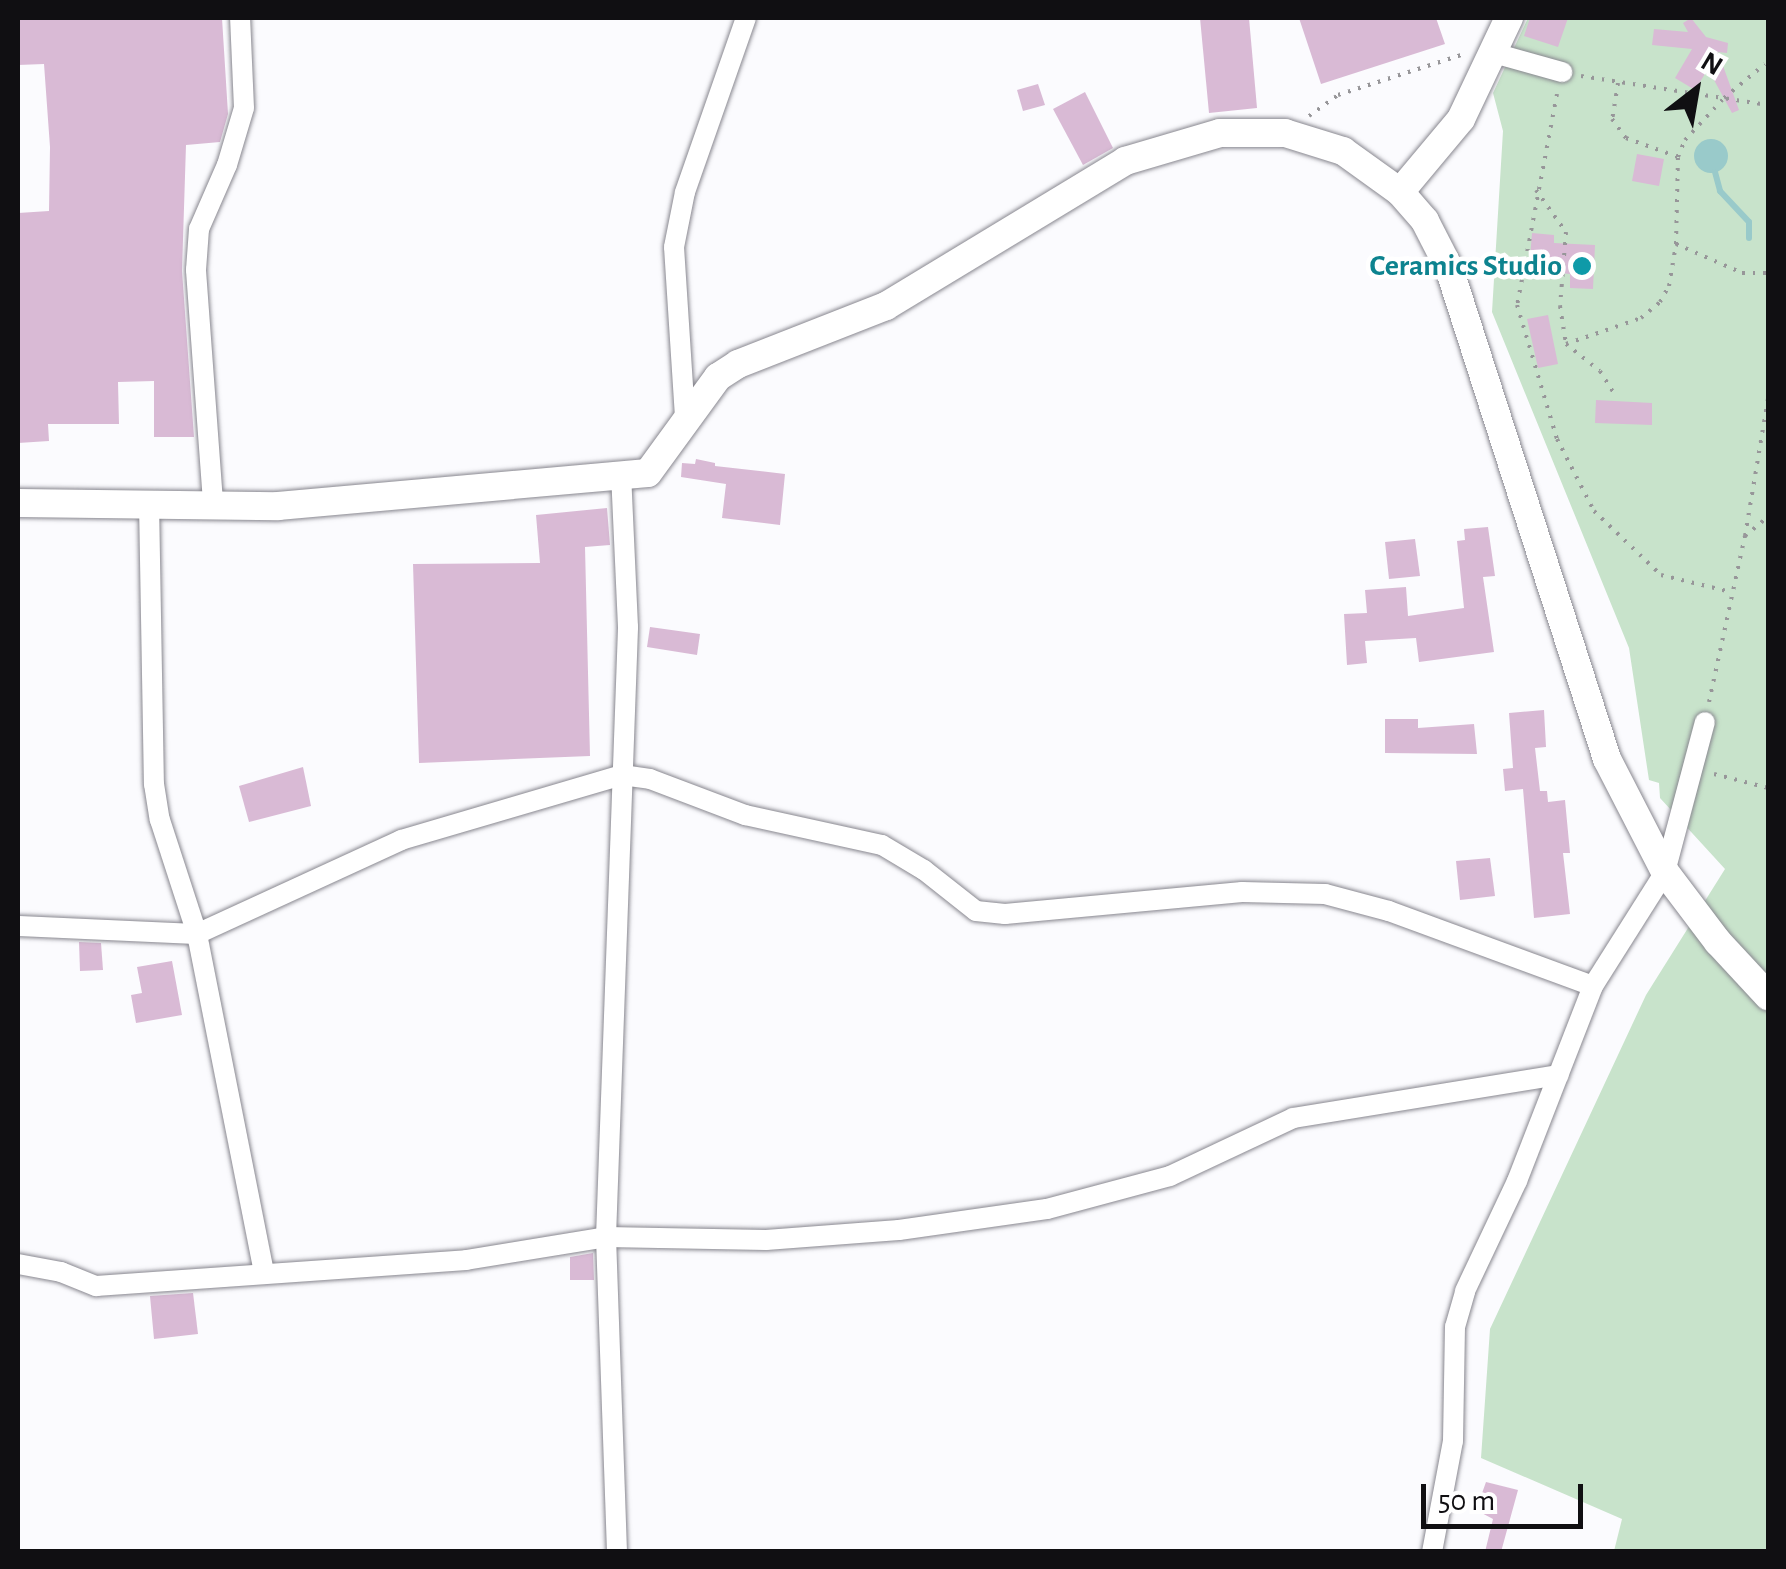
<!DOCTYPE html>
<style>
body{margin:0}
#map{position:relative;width:1786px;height:1569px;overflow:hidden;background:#fbfbfe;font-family:"Alegreya Sans",sans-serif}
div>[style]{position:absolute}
.green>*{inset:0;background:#c8e3cb}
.water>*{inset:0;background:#99caca}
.round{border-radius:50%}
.stream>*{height:6px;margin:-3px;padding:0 3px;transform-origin:3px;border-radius:3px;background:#99caca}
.building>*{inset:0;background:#d9bad5}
.path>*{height:4px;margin-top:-2px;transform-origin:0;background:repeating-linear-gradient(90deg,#979699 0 2.5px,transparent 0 10.5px)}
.roads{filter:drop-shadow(0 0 2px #88878f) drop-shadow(0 0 2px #88878f)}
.street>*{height:20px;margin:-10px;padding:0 10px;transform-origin:10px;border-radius:10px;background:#fff}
.secondary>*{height:28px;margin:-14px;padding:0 14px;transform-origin:14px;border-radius:14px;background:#fff}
.dots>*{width:28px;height:28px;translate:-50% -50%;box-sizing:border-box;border:5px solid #fff;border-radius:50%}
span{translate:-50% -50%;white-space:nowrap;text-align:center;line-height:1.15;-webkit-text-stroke:9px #fff;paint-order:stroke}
.culture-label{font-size:30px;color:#0d838f;font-weight:700}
.right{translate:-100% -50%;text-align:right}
.frame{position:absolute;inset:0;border:20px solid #100f12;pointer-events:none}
.north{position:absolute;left:1646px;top:40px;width:100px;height:100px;-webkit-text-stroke:8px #fff;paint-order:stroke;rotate:31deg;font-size:28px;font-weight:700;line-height:40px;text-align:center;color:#100f12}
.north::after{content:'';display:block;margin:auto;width:35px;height:45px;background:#100f12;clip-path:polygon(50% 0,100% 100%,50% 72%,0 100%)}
.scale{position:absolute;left:1421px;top:1484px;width:162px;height:45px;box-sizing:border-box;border:5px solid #100f12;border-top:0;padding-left:12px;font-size:30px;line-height:35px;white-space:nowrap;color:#100f12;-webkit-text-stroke:8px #fff;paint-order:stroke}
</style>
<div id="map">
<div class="green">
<i style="clip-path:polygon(1528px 18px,1768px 18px,1768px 1551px,1614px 1551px,1622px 1519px,1481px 1458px,1490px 1329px,1646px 995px,1725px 869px,1660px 798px,1659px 783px,1649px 780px,1629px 648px,1492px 312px,1503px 131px,1493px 93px)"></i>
</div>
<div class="water">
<i class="round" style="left:1694px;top:139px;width:34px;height:34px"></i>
</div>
<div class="stream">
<i style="left:1715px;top:172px;width:20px;rotate:75deg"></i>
<i style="left:1720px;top:191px;width:42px;rotate:46.9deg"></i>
<i style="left:1749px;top:222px;width:16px;rotate:90deg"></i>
</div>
<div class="building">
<i style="clip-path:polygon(18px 18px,222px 18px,228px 114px,220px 142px,186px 145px,182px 271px,194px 437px,154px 437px,154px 381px,118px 382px,119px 424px,48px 424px,49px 441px,18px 443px,18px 213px,49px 211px,50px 147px,44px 64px,18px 65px)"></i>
<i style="clip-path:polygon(1200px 18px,1249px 18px,1257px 108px,1209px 113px)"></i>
<i style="clip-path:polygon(1299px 18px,1436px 18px,1445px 44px,1321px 84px)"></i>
<i style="clip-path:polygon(1530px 18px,1568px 18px,1558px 47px,1524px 36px)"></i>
<i style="clip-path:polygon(1691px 18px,1706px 37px,1728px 43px,1727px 53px,1718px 52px,1739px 110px,1732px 113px,1708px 69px,1695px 90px,1675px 78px,1692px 49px,1652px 45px,1654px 29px,1688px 32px,1683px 23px)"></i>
<i style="clip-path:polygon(1038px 84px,1045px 105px,1023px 111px,1017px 90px)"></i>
<i style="clip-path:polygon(1085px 92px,1113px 148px,1083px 165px,1053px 109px)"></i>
<i style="clip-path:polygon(1637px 154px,1664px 159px,1659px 186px,1632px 181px)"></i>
<i style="clip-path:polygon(1532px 233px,1554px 235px,1554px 243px,1595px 245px,1593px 289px,1570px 288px,1570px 274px,1529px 270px)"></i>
<i style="clip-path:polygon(1548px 315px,1558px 364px,1538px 368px,1527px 319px)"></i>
<i style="clip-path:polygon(1596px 400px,1652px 403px,1652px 425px,1595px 423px)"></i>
<i style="clip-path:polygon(696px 459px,715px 463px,715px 466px,785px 474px,780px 525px,722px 518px,726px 484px,681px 477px,682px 463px,695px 464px)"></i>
<i style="clip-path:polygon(607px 508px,610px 545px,585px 547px,590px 756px,419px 763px,413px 564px,540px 563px,536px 515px)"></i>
<i style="clip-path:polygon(1488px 527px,1495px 576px,1483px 577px,1494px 652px,1419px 662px,1416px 638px,1365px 641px,1367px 663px,1347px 665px,1344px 614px,1367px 613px,1365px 590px,1406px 587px,1408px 616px,1464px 608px,1457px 541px,1465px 540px,1464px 529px)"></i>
<i style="clip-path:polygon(1415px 539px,1420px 576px,1389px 579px,1385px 542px)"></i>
<i style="clip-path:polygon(650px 627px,700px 634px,697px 655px,647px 647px)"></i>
<i style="clip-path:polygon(1544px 710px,1546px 747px,1535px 748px,1540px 791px,1547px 791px,1548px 802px,1565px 800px,1570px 853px,1563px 853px,1570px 914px,1534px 918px,1523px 789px,1505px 791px,1503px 769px,1513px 768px,1509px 713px)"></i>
<i style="clip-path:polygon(1385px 719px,1418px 719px,1418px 728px,1474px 724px,1477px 754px,1385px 753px)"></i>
<i style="clip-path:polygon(303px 767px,311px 806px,249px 822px,239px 786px)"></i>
<i style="clip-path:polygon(1490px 858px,1495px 896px,1460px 900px,1456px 861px)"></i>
<i style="clip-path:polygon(79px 942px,101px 943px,103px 970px,80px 971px)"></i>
<i style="clip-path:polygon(172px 961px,182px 1015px,136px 1023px,131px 995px,142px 993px,137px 967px)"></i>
<i style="clip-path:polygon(593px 1253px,594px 1280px,570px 1280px,570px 1257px)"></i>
<i style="clip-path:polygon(193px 1293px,198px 1334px,154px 1339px,150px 1296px)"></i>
<i style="clip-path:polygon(1486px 1482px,1518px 1490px,1501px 1552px,1485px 1552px,1493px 1519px,1476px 1510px)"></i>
</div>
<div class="path">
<i style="left:1581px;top:76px;width:189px;rotate:8.8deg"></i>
<i style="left:1618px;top:83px;width:36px;rotate:99deg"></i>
<i style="left:1612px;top:119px;width:24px;rotate:54deg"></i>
<i style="left:1626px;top:138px;width:55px;rotate:20.1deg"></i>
<i style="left:1557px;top:94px;width:215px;rotate:100.7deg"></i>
<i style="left:1517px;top:305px;width:140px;rotate:73.4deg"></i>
<i style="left:1557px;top:439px;width:81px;rotate:62.8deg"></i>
<i style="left:1594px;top:511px;width:93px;rotate:43.7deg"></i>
<i style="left:1661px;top:575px;width:72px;rotate:13.7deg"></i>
<i style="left:1309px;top:116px;width:36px;rotate:-36deg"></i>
<i style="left:1338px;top:95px;width:136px;rotate:-18deg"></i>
<i style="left:1536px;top:190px;width:52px;rotate:54.5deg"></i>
<i style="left:1566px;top:232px;width:74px;rotate:94.6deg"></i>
<i style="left:1560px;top:306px;width:38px;rotate:81deg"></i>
<i style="left:1566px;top:344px;width:43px;rotate:38.5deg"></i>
<i style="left:1600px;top:371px;width:26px;rotate:58deg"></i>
<i style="left:1676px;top:244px;width:72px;rotate:23.7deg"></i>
<i style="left:1742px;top:273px;width:26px"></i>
<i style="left:1566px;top:344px;width:79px;rotate:-19.1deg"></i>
<i style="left:1641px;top:318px;width:25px;rotate:-40deg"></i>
<i style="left:1660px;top:302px;width:18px;rotate:-61deg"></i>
<i style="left:1669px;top:286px;width:43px;rotate:-80.5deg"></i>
<i style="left:1676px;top:244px;width:87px;rotate:-88.7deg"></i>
<i style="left:1678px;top:157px;width:18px;rotate:-68deg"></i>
<i style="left:1685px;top:140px;width:57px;rotate:-47.1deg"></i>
<i style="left:1724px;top:98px;width:53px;rotate:-39.7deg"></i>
<i style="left:1745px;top:536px;width:30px;rotate:-40deg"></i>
<i style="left:1709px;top:702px;width:170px;rotate:-77.8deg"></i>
<i style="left:1745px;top:536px;width:140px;rotate:-80.5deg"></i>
<i style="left:1714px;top:774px;width:56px;rotate:14.5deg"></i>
</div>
<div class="roads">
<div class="street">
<i style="left:1494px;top:53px;width:71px;rotate:15.6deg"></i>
<i style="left:685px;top:417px;width:170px;rotate:-93.7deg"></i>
<i style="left:674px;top:247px;width:56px;rotate:-78.7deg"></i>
<i style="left:685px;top:192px;width:184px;rotate:-70.7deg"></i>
<i style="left:149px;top:502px;width:282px;rotate:89deg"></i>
<i style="left:154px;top:784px;width:36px;rotate:81deg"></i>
<i style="left:160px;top:820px;width:120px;rotate:72deg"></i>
<i style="left:197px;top:934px;width:346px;rotate:78.8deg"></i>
<i style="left:213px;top:502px;width:233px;rotate:-94.2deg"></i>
<i style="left:196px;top:270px;width:41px;rotate:-85.8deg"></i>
<i style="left:199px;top:229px;width:70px;rotate:-66.4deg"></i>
<i style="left:227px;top:165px;width:59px;rotate:-73.4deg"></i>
<i style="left:244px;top:108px;width:90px;rotate:-92.5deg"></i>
<i style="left:18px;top:926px;width:179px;rotate:2.6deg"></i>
<i style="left:197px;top:934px;width:225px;rotate:-24.7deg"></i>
<i style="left:401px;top:840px;width:230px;rotate:-16.4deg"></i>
<i style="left:622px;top:775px;width:28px;rotate:8deg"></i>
<i style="left:650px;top:779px;width:102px;rotate:20.8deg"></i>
<i style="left:745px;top:815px;width:140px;rotate:12.4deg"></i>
<i style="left:882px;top:845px;width:49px;rotate:30.8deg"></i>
<i style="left:924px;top:870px;width:66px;rotate:38.3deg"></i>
<i style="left:976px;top:911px;width:29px;rotate:6deg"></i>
<i style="left:1005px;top:914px;width:238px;rotate:-5.3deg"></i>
<i style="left:1242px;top:892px;width:83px;rotate:1.4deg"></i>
<i style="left:1325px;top:894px;width:66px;rotate:14.9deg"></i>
<i style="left:1389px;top:911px;width:217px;rotate:20.2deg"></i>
<i style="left:18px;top:1264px;width:44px;rotate:10.5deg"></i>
<i style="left:61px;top:1272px;width:38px;rotate:22deg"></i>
<i style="left:96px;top:1286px;width:371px;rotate:-4deg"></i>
<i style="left:466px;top:1260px;width:142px;rotate:-9.3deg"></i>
<i style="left:606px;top:1237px;width:160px;rotate:1.1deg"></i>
<i style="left:766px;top:1240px;width:133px;rotate:-4.3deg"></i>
<i style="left:899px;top:1230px;width:149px;rotate:-8.1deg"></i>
<i style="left:1047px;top:1209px;width:127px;rotate:-15deg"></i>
<i style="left:1170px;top:1176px;width:136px;rotate:-25.2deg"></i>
<i style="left:1293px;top:1118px;width:269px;rotate:-9.2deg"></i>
<i style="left:617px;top:1552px;width:315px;rotate:-92deg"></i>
<i style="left:606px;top:1237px;width:610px;rotate:-87.93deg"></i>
<i style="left:628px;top:627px;width:153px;rotate:-92.6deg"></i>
<i style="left:1432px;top:1552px;width:113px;rotate:-79.3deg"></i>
<i style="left:1453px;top:1441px;width:114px;rotate:-89deg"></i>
<i style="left:1455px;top:1327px;width:37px;rotate:-74deg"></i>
<i style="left:1465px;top:1291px;width:122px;rotate:-64.7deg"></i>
<i style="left:1517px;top:1181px;width:209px;rotate:-68.7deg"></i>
<i style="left:1593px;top:986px;width:135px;rotate:-57.7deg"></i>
<i style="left:1665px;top:872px;width:155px;rotate:-75.1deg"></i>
</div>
<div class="secondary">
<i style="left:1400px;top:192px;width:95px;rotate:-50.1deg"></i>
<i style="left:1461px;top:119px;width:112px;rotate:-64.6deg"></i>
<i style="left:18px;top:503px;width:260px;rotate:0.7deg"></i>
<i style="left:278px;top:506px;width:371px;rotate:-5.1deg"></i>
<i style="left:648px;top:473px;width:119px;rotate:-53.9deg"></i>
<i style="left:718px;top:377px;width:24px;rotate:-33deg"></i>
<i style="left:738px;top:364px;width:159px;rotate:-21.4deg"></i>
<i style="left:886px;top:306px;width:280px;rotate:-31.2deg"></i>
<i style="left:1125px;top:161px;width:99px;rotate:-16.4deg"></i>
<i style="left:1220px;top:133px;width:65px"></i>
<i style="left:1285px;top:133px;width:61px;rotate:17.2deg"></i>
<i style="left:1343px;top:151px;width:70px;rotate:35.7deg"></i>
<i style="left:1400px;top:192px;width:38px;rotate:49deg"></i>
<i style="left:1425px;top:221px;width:53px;rotate:62.9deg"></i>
<i style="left:1449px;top:268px;width:516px;rotate:72.16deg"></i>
<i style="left:1607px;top:759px;width:127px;rotate:62.8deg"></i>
<i style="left:1665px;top:872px;width:88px;rotate:52.9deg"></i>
<i style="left:1718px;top:942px;width:74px;rotate:47.2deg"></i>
</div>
</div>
<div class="dots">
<i style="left:1582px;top:266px;background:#0f9aa8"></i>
</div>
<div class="culture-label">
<span class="right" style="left:1562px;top:266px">Ceramics Studio</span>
</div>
<div class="frame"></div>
<div class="north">N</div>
<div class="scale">50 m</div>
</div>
